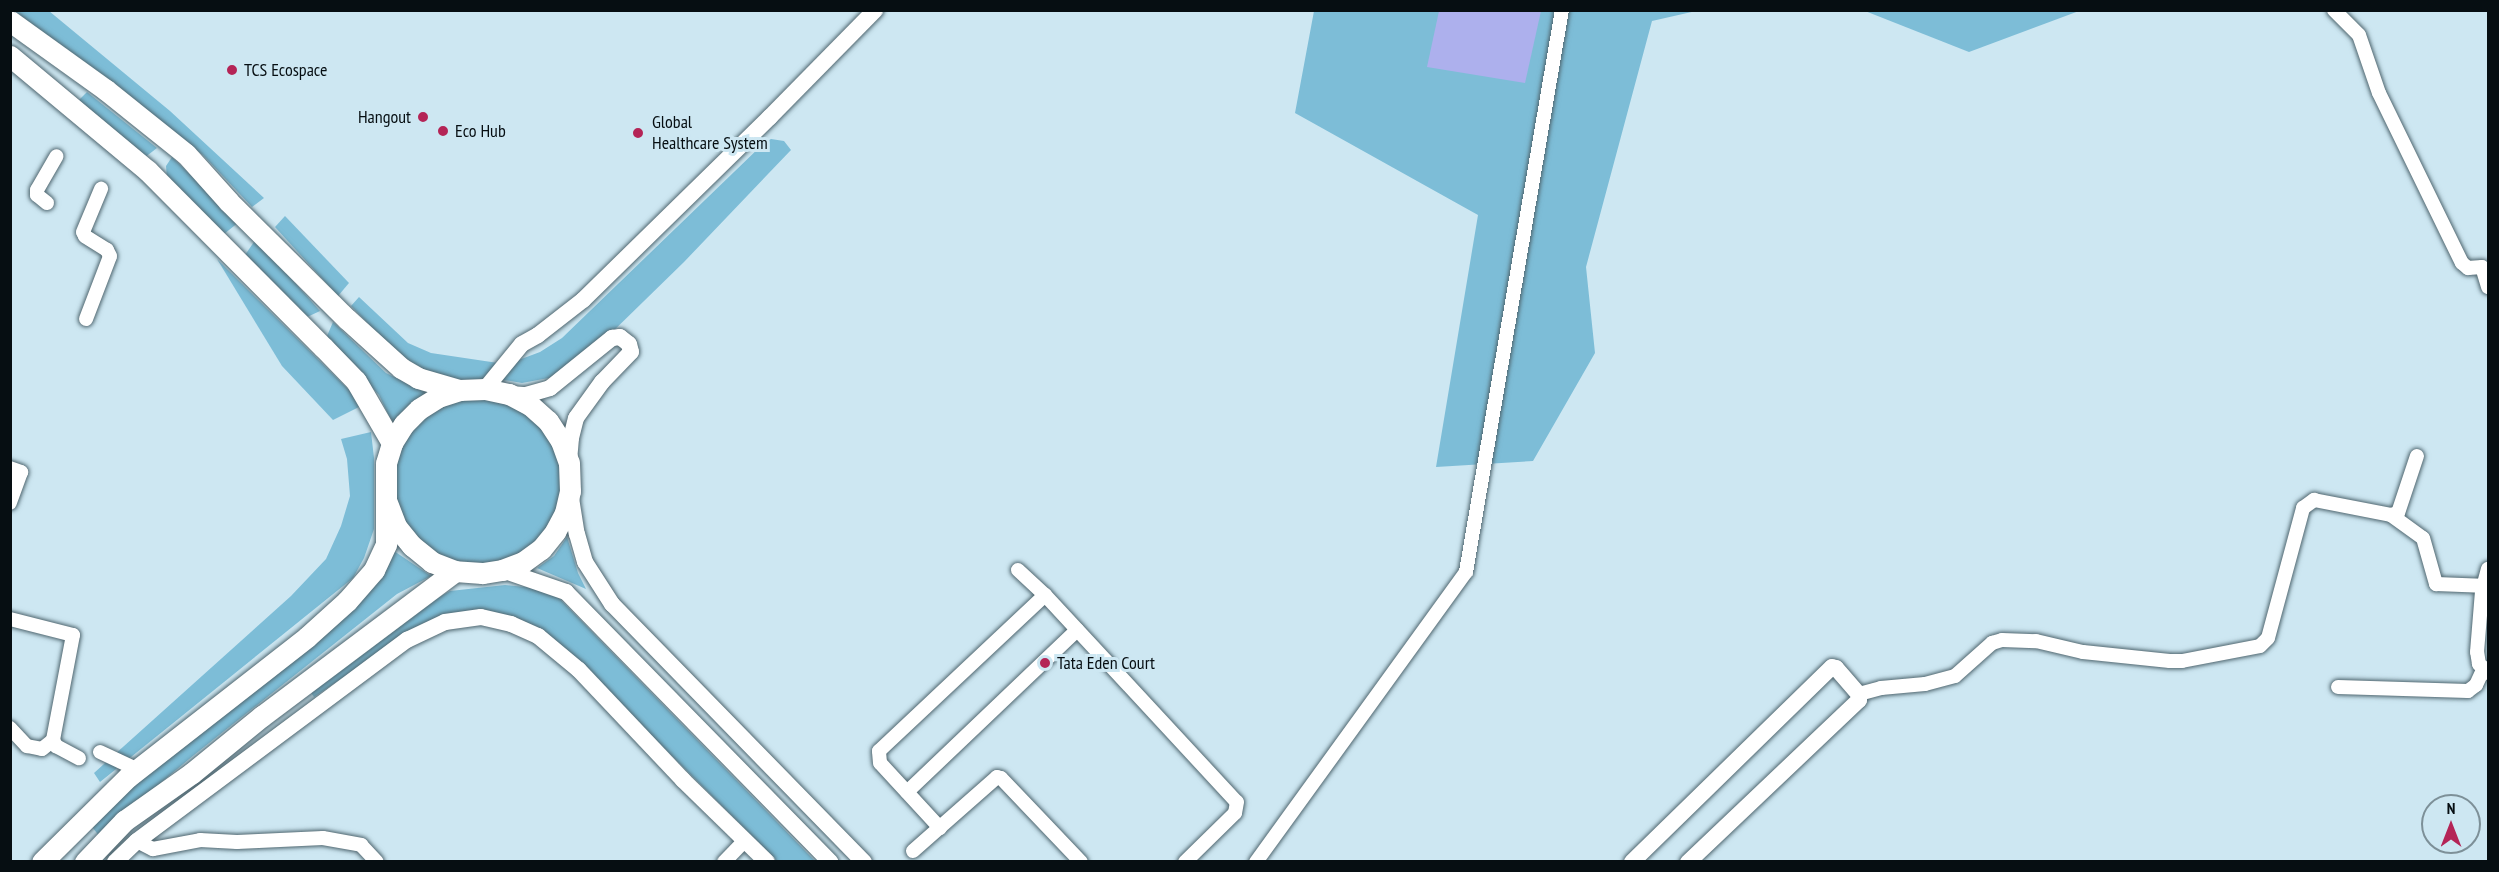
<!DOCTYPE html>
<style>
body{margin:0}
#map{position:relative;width:2499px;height:872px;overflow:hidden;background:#cde7f2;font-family:"PT Sans Narrow",sans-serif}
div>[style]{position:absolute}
.green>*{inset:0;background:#7dbdd7}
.round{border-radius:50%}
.water>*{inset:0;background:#adb0ed}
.roads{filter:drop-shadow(0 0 2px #4f666f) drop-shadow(0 0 2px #4f666f)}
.minor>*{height:14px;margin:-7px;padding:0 7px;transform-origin:7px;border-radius:7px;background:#fff}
.tertiary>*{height:16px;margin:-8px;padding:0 8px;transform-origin:8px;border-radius:8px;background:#fff}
.primary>*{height:21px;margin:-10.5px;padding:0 10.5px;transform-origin:10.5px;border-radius:10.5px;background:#fff}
.dots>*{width:16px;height:16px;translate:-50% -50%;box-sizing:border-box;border:3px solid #cde7f2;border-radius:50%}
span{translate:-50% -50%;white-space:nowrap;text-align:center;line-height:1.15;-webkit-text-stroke:6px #cde7f2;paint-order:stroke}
.poi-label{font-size:18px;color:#060e12}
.left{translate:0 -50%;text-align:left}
.right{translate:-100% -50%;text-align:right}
.frame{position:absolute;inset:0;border:12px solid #060e12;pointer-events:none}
.north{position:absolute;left:2421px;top:794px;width:60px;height:60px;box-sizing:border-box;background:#cde7f2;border:2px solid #7d9098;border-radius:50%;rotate:0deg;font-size:16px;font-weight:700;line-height:24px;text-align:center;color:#060e12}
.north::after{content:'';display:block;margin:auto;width:21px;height:27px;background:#b42456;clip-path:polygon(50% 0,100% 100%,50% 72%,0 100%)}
</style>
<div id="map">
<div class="green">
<i style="clip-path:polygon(12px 11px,49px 11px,170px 111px,264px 198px,252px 207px,203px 155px,104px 78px)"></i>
<i style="clip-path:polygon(1314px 11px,1696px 11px,1652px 21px,1586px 267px,1595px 353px,1533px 461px,1436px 467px,1478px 215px,1295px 113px)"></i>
<i style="clip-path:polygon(1865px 11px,2079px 11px,1969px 52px)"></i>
<i style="clip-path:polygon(87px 92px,157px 148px,144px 158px,79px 100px)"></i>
<i style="clip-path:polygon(771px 139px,784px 141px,791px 150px,684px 262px,603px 341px,554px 377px,522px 383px,499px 379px,516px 361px,540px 352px,562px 338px,763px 144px)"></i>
<i style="clip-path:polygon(172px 157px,239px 222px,224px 234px,167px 178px,166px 166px)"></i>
<i style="clip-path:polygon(285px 216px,349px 283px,338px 296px,275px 227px)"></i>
<i style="clip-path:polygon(256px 239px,320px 311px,305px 318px,245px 255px)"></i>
<i style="clip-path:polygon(217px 259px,358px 399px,361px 406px,333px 420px,282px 366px)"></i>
<i style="clip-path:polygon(359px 297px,408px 343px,431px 353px,498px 363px,486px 378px,475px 380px,455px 380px,432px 374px,398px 354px,351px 306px)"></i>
<i style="clip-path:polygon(333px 322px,386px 373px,427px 393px,395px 423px,390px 418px,379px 395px,330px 342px,327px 336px)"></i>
<i class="round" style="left:394px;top:397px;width:168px;height:168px"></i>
<i style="clip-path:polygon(371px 432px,374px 458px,374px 529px,364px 558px,353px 578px,100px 782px,94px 773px,291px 596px,326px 559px,341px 526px,350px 496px,347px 459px,341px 439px)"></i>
<i style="clip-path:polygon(567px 537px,578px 573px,586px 589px,537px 568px,554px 556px)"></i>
<i style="clip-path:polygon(394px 551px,431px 576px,397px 594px,194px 755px,122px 815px,100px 837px,89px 823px,377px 582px)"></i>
<i style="clip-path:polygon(505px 585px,534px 588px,558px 597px,815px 861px,777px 861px,562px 646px,459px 613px,424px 623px,314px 697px,310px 691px,418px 609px,450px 591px)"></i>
</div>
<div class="water">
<i style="clip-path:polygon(1439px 11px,1541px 11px,1525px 83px,1427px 67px)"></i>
</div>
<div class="roads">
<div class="minor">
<i style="left:2334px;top:10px;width:35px;rotate:45deg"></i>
<i style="left:2359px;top:35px;width:61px;rotate:71deg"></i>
<i style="left:2379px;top:93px;width:189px;rotate:64deg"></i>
<i style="left:2462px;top:263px;width:8px;rotate:40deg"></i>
<i style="left:2468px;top:268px;width:14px;rotate:-4deg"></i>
<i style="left:2482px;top:267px;width:21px;rotate:73deg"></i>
<i style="left:47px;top:203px;width:13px;rotate:-141deg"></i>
<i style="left:37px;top:195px;width:5px;rotate:-90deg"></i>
<i style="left:37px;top:190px;width:39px;rotate:-60deg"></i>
<i style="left:86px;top:319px;width:67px;rotate:-69.1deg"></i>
<i style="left:110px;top:256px;width:7px;rotate:-117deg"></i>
<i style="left:107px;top:250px;width:26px;rotate:-148deg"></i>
<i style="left:85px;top:236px;width:4px;rotate:-117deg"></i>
<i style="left:83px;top:232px;width:47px;rotate:-67.3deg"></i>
<i style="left:10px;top:468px;width:12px;rotate:20deg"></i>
<i style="left:21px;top:472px;width:33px;rotate:110deg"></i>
<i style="left:2391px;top:515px;width:7px;rotate:-16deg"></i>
<i style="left:2398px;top:513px;width:60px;rotate:-71.6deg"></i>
<i style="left:1018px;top:570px;width:37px;rotate:43deg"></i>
<i style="left:1045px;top:595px;width:282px;rotate:47.2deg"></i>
<i style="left:1237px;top:802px;width:11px;rotate:100deg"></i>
<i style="left:1235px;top:813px;width:70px;rotate:135.6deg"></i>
<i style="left:10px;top:619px;width:65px;rotate:14.3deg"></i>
<i style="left:73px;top:635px;width:107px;rotate:100.8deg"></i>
<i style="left:53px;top:740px;width:7px;rotate:63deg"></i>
<i style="left:56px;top:746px;width:26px;rotate:28deg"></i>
<i style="left:2488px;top:673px;width:13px;rotate:-135deg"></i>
<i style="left:2479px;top:664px;width:12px;rotate:-99deg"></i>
<i style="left:2477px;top:652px;width:61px;rotate:-85.3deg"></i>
<i style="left:2482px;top:591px;width:23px;rotate:-75deg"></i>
<i style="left:2338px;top:687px;width:130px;rotate:1.8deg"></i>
<i style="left:2468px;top:691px;width:10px;rotate:-37deg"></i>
<i style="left:2476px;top:685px;width:19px;rotate:-65deg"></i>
<i style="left:1859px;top:694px;width:23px;rotate:-15deg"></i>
<i style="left:1881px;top:688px;width:44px;rotate:-5.2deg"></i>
<i style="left:1925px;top:684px;width:31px;rotate:-15deg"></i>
<i style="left:1955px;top:676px;width:50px;rotate:-41.7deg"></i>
<i style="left:1992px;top:643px;width:10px;rotate:-17deg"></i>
<i style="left:2002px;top:640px;width:34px;rotate:2deg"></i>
<i style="left:2036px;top:641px;width:48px;rotate:13.2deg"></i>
<i style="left:2083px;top:652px;width:87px;rotate:5.9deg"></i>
<i style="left:2170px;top:661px;width:12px"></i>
<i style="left:2182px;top:661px;width:79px;rotate:-10.9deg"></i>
<i style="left:2260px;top:646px;width:11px;rotate:-45deg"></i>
<i style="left:2268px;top:638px;width:135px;rotate:-74.9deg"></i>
<i style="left:2303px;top:508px;width:14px;rotate:-36deg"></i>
<i style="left:2314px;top:500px;width:78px;rotate:11deg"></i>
<i style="left:2391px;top:515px;width:39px;rotate:36deg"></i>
<i style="left:2423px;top:538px;width:48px;rotate:74.2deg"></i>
<i style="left:2436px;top:584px;width:52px;rotate:2.2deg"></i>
<i style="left:10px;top:728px;width:25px;rotate:47deg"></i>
<i style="left:27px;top:746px;width:15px;rotate:11deg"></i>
<i style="left:42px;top:749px;width:14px;rotate:-39deg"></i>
<i style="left:100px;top:752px;width:42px;rotate:25.3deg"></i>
<i style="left:907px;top:792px;width:235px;rotate:-43.6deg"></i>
<i style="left:940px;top:828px;width:88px;rotate:-132.7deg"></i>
<i style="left:880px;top:763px;width:12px;rotate:-95deg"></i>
<i style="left:879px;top:751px;width:228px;rotate:-43.2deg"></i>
<i style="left:137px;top:841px;width:18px;rotate:27deg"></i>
<i style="left:153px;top:849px;width:48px;rotate:-10.8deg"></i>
<i style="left:200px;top:840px;width:37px;rotate:3deg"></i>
<i style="left:237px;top:842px;width:86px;rotate:-2.7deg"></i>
<i style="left:323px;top:838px;width:39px;rotate:10deg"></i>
<i style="left:361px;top:845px;width:23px;rotate:47deg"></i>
<i style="left:913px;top:851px;width:112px;rotate:-41.4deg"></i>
<i style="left:997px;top:777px;width:4px;rotate:14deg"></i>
<i style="left:1001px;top:778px;width:116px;rotate:46.4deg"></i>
<i style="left:724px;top:862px;width:30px;rotate:-46deg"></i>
<i style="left:1256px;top:862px;width:358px;rotate:-54.1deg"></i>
<i style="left:1466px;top:572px;width:570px;rotate:-80.31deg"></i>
</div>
<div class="tertiary">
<i style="left:485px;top:389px;width:58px;rotate:-50.6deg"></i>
<i style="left:522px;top:344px;width:18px;rotate:-29deg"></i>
<i style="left:538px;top:335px;width:57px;rotate:-37.9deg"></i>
<i style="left:583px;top:300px;width:262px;rotate:-44.4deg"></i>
<i style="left:770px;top:117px;width:150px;rotate:-45.5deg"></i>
<i style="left:510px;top:394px;width:16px;rotate:4deg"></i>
<i style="left:526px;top:395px;width:25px;rotate:-16deg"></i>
<i style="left:550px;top:388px;width:80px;rotate:-38.9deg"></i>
<i style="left:612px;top:338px;width:8px;rotate:-7deg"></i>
<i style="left:620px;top:337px;width:11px;rotate:38deg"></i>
<i style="left:629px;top:344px;width:8px;rotate:76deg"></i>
<i style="left:631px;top:352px;width:42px;rotate:134deg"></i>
<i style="left:602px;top:382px;width:44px;rotate:125.8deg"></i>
<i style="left:576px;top:418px;width:21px;rotate:104deg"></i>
<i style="left:571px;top:438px;width:22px;rotate:95deg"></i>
<i style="left:571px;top:498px;width:36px;rotate:81deg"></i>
<i style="left:577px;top:534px;width:29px;rotate:74deg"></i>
<i style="left:585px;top:562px;width:50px;rotate:57.3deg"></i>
<i style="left:612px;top:604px;width:361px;rotate:45.7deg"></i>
<i style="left:502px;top:570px;width:68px;rotate:19deg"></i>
<i style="left:566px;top:592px;width:378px;rotate:45.6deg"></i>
<i style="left:115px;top:862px;width:30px;rotate:-44deg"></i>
<i style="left:137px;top:841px;width:337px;rotate:-36.7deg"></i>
<i style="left:407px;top:640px;width:42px;rotate:-25.3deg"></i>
<i style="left:445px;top:622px;width:36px;rotate:-8deg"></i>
<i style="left:481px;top:617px;width:31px;rotate:13deg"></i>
<i style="left:511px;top:624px;width:30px;rotate:24deg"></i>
<i style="left:538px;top:636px;width:53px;rotate:39.7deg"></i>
<i style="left:579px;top:670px;width:151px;rotate:46.6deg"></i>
<i style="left:683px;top:780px;width:117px;rotate:44.3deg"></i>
<i style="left:1632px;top:862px;width:279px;rotate:-44.3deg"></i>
<i style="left:1832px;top:667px;width:4px;rotate:14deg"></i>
<i style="left:1836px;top:668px;width:35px;rotate:49deg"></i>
<i style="left:1859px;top:694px;width:6px;rotate:90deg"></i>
<i style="left:1859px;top:700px;width:236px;rotate:136.5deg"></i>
</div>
<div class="primary">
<i style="left:10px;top:21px;width:118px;rotate:35.7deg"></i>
<i style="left:106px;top:90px;width:102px;rotate:38.7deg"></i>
<i style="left:186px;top:154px;width:64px;rotate:48.1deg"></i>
<i style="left:229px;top:202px;width:166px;rotate:44.8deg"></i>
<i style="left:347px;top:319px;width:73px;rotate:42.2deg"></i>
<i style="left:401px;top:368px;width:20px;rotate:30deg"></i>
<i style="left:418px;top:378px;width:43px;rotate:16.3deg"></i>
<i style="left:10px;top:56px;width:180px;rotate:39.8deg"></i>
<i style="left:148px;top:171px;width:248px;rotate:45.2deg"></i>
<i style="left:323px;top:347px;width:47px;rotate:45.9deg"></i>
<i style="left:356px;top:381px;width:72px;rotate:59.9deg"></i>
<i style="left:42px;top:862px;width:121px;rotate:-44.7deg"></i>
<i style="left:128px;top:777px;width:227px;rotate:-38deg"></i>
<i style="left:307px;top:637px;width:54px;rotate:-42deg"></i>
<i style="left:347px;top:601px;width:41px;rotate:-48.9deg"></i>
<i style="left:374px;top:570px;width:29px;rotate:-65deg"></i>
<i style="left:386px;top:544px;width:81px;rotate:-90deg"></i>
<i style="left:386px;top:463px;width:21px;rotate:-73deg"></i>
<i style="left:392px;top:443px;width:22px;rotate:-58deg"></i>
<i style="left:404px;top:424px;width:21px;rotate:-45deg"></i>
<i style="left:419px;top:409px;width:22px;rotate:-32deg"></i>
<i style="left:438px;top:397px;width:22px;rotate:-18deg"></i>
<i style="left:459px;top:390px;width:26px;rotate:-2deg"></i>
<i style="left:485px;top:389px;width:25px;rotate:12deg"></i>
<i style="left:509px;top:394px;width:24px;rotate:28deg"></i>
<i style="left:530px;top:405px;width:24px;rotate:42deg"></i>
<i style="left:548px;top:421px;width:24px;rotate:57deg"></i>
<i style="left:561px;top:441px;width:23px;rotate:70deg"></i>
<i style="left:569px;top:463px;width:28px;rotate:88deg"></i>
<i style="left:570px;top:491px;width:23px;rotate:103deg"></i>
<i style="left:565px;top:513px;width:21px;rotate:118deg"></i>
<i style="left:555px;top:532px;width:22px;rotate:129deg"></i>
<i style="left:541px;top:549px;width:22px;rotate:144deg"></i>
<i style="left:523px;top:562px;width:22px;rotate:159deg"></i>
<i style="left:502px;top:570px;width:20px;rotate:171deg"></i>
<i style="left:482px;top:573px;width:27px;rotate:-176deg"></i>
<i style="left:455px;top:571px;width:25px;rotate:-159deg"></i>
<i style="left:432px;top:562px;width:26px;rotate:-141deg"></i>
<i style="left:412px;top:546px;width:26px;rotate:-129deg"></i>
<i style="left:396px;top:526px;width:25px;rotate:-111deg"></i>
<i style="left:85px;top:862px;width:57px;rotate:-46.4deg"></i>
<i style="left:124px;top:821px;width:83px;rotate:-35.2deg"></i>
<i style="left:192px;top:773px;width:90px;rotate:-39.2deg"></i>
<i style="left:262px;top:716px;width:241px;rotate:-36.9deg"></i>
</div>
</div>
<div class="dots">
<i style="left:232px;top:70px;background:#b42456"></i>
<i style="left:423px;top:117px;background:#b42456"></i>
<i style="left:443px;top:131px;background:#b42456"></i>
<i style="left:638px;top:133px;background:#b42456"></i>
<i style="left:1045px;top:663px;background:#b42456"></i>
</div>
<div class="poi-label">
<span class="left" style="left:244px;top:70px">TCS Ecospace</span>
<span class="right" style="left:411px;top:117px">Hangout</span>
<span class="left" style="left:652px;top:133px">Global<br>Healthcare System</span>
<span class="left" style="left:455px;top:131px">Eco Hub</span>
<span class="left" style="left:1057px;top:663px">Tata Eden Court</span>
</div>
<div class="frame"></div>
<div class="north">N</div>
</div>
